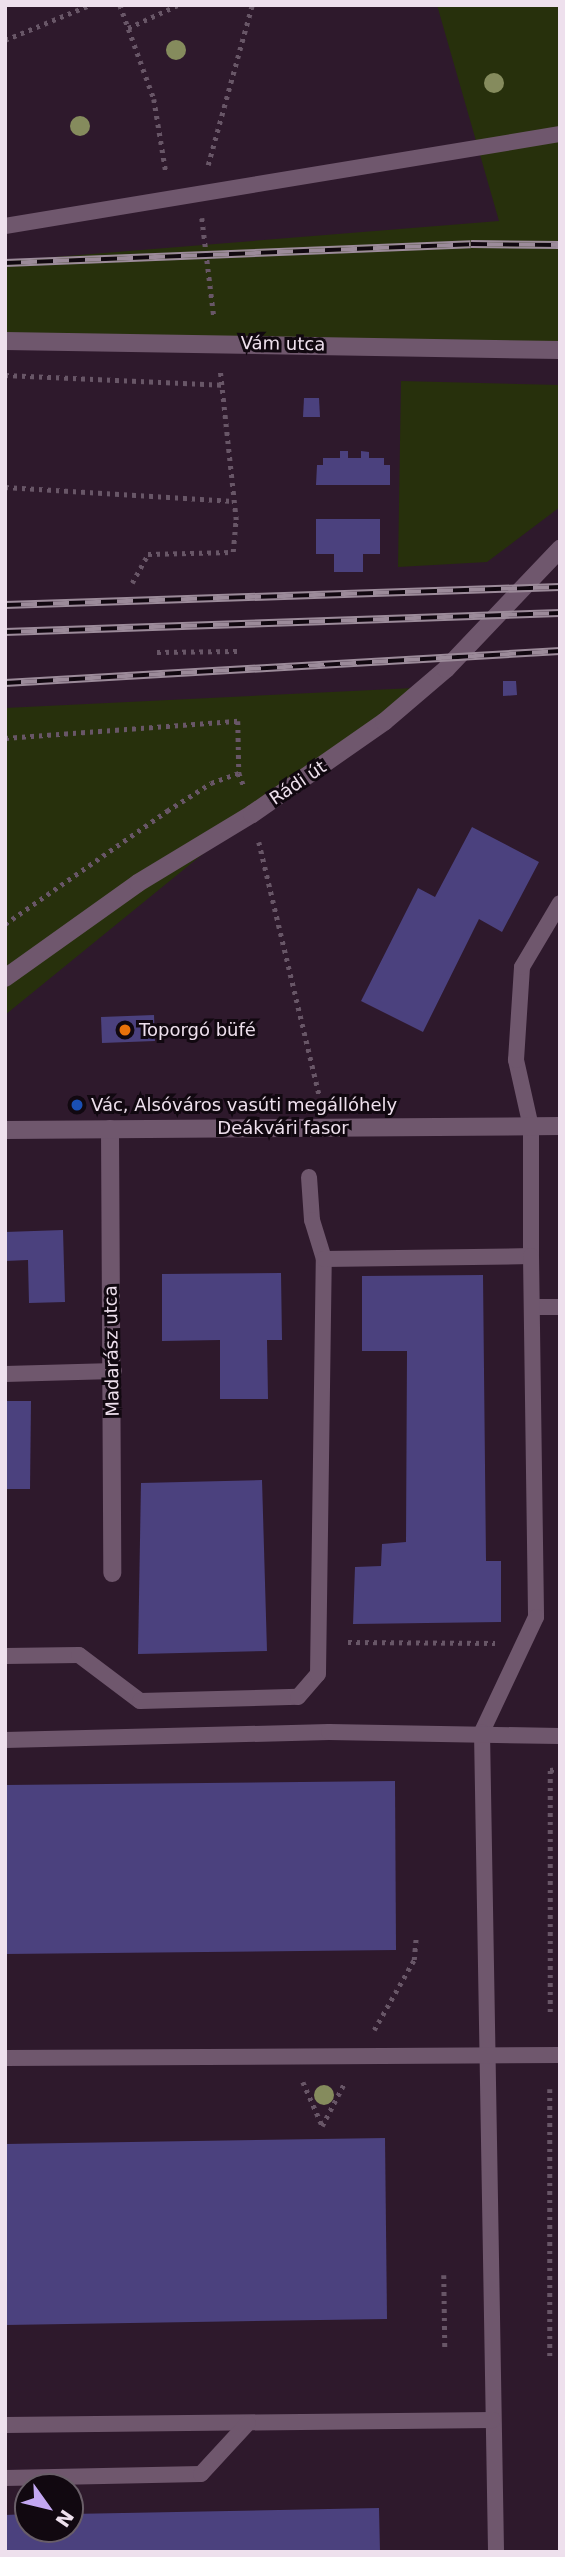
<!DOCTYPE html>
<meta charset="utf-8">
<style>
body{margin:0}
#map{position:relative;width:565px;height:2557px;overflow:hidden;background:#2e192c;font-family:"DejaVu Sans",sans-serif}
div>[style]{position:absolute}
.green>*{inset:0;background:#27300c}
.building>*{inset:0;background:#4b417e}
.path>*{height:4.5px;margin-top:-2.25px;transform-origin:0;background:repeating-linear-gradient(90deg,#685667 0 3.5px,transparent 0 8.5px)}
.service>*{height:16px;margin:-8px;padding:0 8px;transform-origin:8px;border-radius:8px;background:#6f576d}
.minor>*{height:18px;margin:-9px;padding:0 9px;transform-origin:9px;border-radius:9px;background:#6f576d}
.tertiary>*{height:18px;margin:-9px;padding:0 9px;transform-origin:9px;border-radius:9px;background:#6f576d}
.rail>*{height:8px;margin-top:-4px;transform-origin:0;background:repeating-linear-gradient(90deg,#110810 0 16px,#9c8b9a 0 32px);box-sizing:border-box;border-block:2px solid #9c8b9a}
.trees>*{width:20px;height:20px;margin:-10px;border-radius:50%;background:#858b5d}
.dots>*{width:19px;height:19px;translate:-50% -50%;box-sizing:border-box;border:4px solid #110810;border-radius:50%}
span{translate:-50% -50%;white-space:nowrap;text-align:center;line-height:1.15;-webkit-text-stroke:6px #110810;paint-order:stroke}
.street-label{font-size:18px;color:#eee0ed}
.poi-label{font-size:18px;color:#eee0ed}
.left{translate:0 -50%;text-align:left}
.frame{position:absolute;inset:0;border:7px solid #eee0ed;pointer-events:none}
.north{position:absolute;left:14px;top:2473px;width:70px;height:70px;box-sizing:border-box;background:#110810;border:2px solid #695e68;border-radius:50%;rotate:124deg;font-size:19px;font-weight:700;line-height:28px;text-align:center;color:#eee0ed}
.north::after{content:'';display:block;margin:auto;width:24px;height:32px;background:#c3a7f2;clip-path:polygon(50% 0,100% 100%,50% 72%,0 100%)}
</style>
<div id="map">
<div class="green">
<i style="clip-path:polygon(437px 5px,560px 5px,560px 347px,5px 344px,5px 261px,499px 221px)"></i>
<i style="clip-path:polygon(401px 381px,560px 385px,560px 507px,487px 562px,398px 567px)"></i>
<i style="clip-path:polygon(414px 688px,252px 814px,5px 1015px,5px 708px)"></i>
</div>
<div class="building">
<i style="clip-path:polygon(304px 398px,319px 398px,320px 417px,303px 417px)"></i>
<i style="clip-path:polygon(340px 451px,348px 451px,348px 458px,361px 458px,361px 451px,369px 452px,369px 458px,384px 458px,384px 465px,390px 465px,390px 485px,316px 485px,317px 465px,323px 465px,323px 458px,340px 458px)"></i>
<i style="clip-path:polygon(316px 519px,380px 519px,380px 554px,363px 554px,363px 572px,334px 572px,334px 554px,316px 554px)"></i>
<i style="clip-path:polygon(503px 681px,516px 681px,517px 695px,503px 696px)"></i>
<i style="clip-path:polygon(472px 827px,539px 862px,502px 932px,479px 919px,423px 1032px,361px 1001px,418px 888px,435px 897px)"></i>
<i style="clip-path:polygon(154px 1015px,155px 1041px,102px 1043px,101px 1017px)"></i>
<i style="clip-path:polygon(63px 1230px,65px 1302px,29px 1303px,28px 1260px,5px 1261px,5px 1232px)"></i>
<i style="clip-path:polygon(281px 1273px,282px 1340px,267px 1340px,268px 1399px,220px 1399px,220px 1340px,162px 1341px,162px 1274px)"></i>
<i style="clip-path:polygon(483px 1275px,486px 1561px,501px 1561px,501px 1622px,353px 1624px,355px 1567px,381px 1566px,382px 1544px,406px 1542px,407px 1351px,362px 1351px,362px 1276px)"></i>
<i style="clip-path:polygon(5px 1401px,31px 1401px,30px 1489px,5px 1489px)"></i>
<i style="clip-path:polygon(262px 1480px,267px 1651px,138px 1654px,141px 1483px)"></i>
<i style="clip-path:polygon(395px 1781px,396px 1950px,5px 1954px,5px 1785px)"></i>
<i style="clip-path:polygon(385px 2138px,387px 2319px,5px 2325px,5px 2144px)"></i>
<i style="clip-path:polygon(379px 2508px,380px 2552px,5px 2552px,5px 2515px,28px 2514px,28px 2529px,70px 2529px,70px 2514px)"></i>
</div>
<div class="path">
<i style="left:120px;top:5px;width:100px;rotate:70.1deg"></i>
<i style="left:154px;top:99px;width:74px;rotate:80.7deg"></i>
<i style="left:128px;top:28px;width:55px;rotate:-24.7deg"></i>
<i style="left:5px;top:40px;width:92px;rotate:-22.4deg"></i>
<i style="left:208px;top:165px;width:166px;rotate:-74.6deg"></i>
<i style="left:202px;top:218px;width:100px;rotate:83.1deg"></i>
<i style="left:5px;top:375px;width:217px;rotate:2.6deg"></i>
<i style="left:5px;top:487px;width:229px;rotate:3.5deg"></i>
<i style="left:132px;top:583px;width:33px;rotate:-61deg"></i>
<i style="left:148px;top:554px;width:85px;rotate:-1.3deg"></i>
<i style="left:233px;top:552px;width:32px;rotate:-85deg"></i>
<i style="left:236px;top:520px;width:150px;rotate:-96.1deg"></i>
<i style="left:157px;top:652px;width:80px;rotate:-0.7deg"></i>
<i style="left:5px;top:738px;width:234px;rotate:-4.2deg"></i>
<i style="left:238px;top:721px;width:52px;rotate:88.9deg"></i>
<i style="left:239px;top:773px;width:15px;rotate:70deg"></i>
<i style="left:259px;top:842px;width:264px;rotate:76.6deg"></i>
<i style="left:5px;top:924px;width:198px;rotate:-34.9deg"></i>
<i style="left:167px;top:811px;width:52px;rotate:-32.5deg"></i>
<i style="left:211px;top:783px;width:30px;rotate:-20deg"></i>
<i style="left:348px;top:1642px;width:147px;rotate:0.4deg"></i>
<i style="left:550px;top:2012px;width:242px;rotate:-90deg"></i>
<i style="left:550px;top:1770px;width:10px;rotate:-6deg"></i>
<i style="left:374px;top:2030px;width:81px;rotate:-60.3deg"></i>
<i style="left:414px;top:1960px;width:25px;rotate:-85deg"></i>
<i style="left:303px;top:2082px;width:47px;rotate:66.2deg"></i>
<i style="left:550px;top:2089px;width:267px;rotate:90deg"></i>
<i style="left:322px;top:2126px;width:47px;rotate:-62.4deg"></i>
<i style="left:444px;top:2275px;width:76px;rotate:89.2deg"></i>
<i style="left:448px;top:2551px;width:1px;rotate:90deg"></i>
</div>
<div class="service">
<i style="left:5px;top:226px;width:563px;rotate:-9.41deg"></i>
<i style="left:309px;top:1177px;width:43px;rotate:86deg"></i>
<i style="left:312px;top:1220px;width:41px;rotate:72.9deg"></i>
<i style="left:531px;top:1256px;width:129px;rotate:-90deg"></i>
<i style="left:531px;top:1127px;width:69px;rotate:-102.6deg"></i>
<i style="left:516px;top:1060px;width:93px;rotate:-86.3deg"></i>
<i style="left:522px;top:967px;width:74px;rotate:-59.3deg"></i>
<i style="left:533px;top:1307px;width:27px"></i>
<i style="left:5px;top:1374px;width:109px;rotate:-1.6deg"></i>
<i style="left:5px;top:1656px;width:74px;rotate:-0.8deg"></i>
<i style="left:79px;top:1655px;width:76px;rotate:37deg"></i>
<i style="left:140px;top:1701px;width:158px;rotate:-1.5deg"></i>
<i style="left:298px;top:1697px;width:30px;rotate:-49deg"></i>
<i style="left:318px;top:1674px;width:415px;rotate:-89.2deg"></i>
<i style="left:324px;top:1259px;width:207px;rotate:-0.8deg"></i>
<i style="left:531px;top:1256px;width:361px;rotate:89.2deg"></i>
<i style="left:536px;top:1617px;width:127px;rotate:115.2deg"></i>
<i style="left:482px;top:1732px;width:820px;rotate:89.02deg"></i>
<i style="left:5px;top:1740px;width:324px;rotate:-1.4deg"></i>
<i style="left:329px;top:1732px;width:231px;rotate:1deg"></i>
<i style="left:5px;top:2058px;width:555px;rotate:-0.31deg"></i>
<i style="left:5px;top:2425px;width:488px;rotate:-0.6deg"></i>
<i style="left:5px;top:2478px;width:196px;rotate:-1.2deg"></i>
<i style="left:201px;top:2474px;width:69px;rotate:-47.3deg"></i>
</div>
<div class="minor">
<i style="left:5px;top:341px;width:555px;rotate:0.93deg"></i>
<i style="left:110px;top:1129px;width:444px;rotate:89.7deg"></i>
</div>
<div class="tertiary">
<i style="left:5px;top:978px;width:163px;rotate:-35.5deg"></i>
<i style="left:138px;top:883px;width:133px;rotate:-31.2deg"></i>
<i style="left:252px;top:814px;width:161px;rotate:-34.9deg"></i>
<i style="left:384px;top:722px;width:82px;rotate:-40.5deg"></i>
<i style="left:446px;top:669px;width:166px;rotate:-46.5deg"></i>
<i style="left:5px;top:1130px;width:555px;rotate:-0.41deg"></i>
</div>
<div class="rail">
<i style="left:5px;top:263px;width:466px;rotate:-2.3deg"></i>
<i style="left:471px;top:244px;width:89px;rotate:0.6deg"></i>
<i style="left:5px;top:605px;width:555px;rotate:-1.86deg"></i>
<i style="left:5px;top:632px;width:555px;rotate:-1.96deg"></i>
<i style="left:5px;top:683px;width:556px;rotate:-3.3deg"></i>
</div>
<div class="trees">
<i style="left:176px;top:50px"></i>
<i style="left:494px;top:83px"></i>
<i style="left:80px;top:126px"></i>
<i style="left:324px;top:2095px"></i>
</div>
<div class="dots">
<i style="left:125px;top:1030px;background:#e8710a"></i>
<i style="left:77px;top:1105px;background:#1a4fb4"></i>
</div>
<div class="street-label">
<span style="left:283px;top:344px;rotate:1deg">Vám utca</span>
<span style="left:298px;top:783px;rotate:-34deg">Rádi út</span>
<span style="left:283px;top:1128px">Deákvári fasor</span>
<span style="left:112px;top:1351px;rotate:-91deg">Madarász utca</span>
</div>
<div class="poi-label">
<span class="left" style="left:139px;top:1030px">Toporgó büfé</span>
<span class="left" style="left:91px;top:1105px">Vác, Alsóváros vasúti megállóhely</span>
</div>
<div class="frame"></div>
<div class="north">N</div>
</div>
